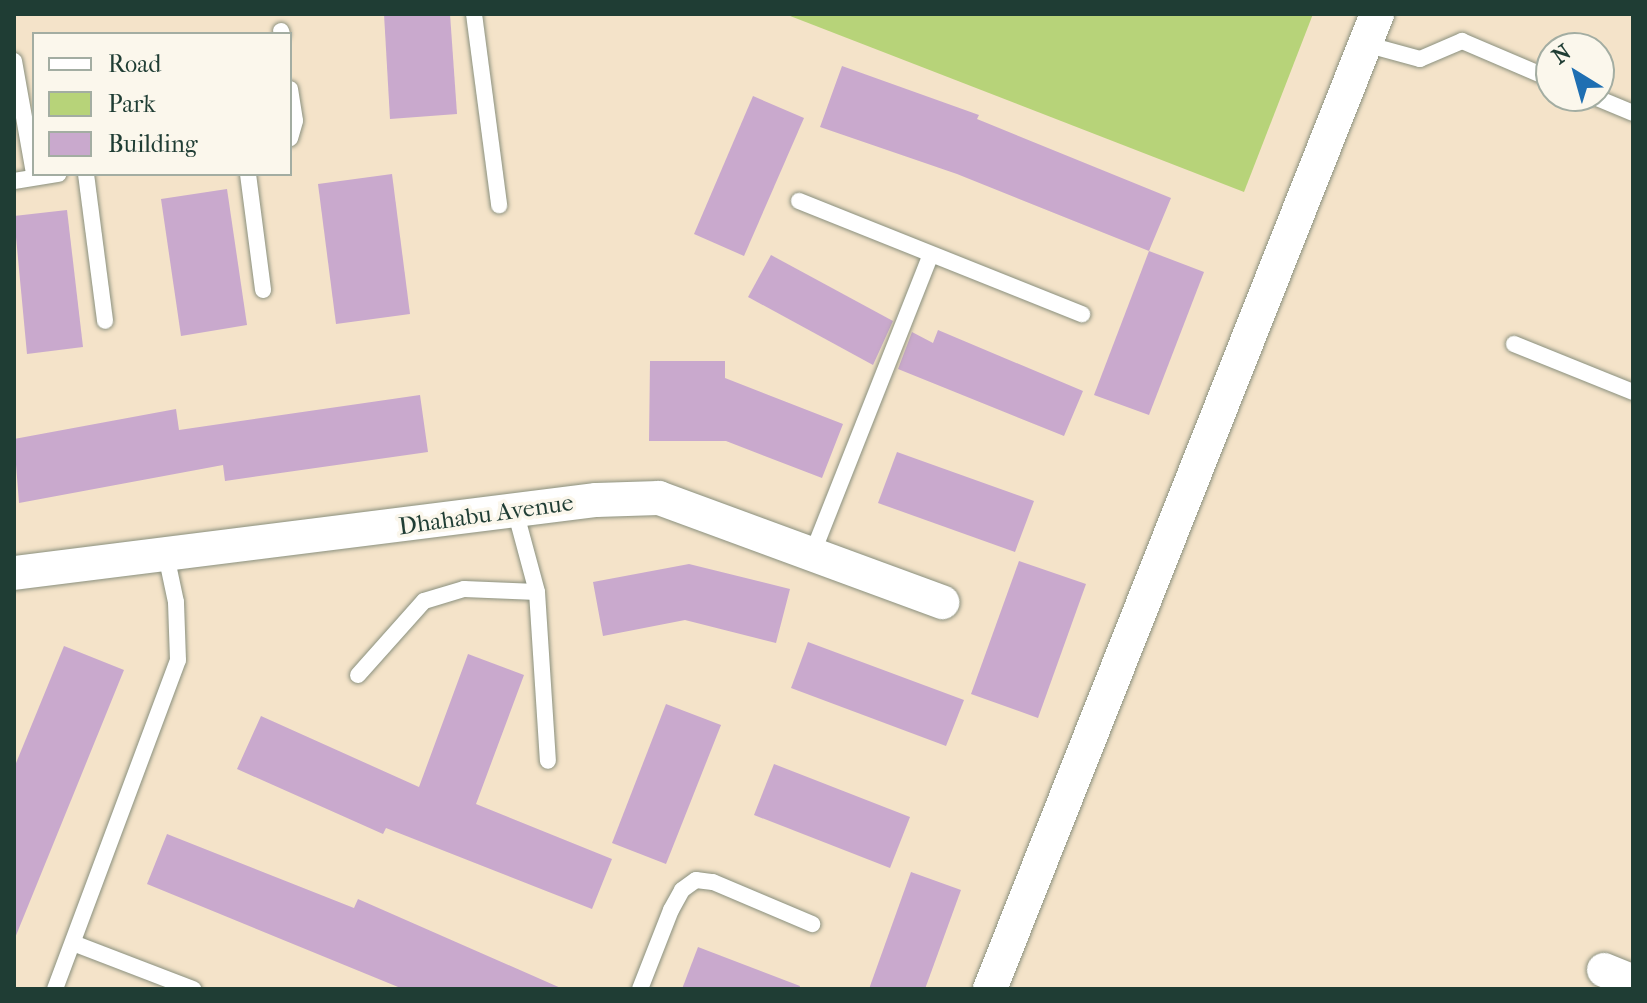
<!DOCTYPE html>
<style>
body{margin:0}
#map{position:relative;width:1647px;height:1003px;overflow:hidden;background:#f4e3c9;font-family:"IM FELL French Canon",serif}
div>[style]{position:absolute}
.green>*{inset:0;background:#b7d379}
.building>*{inset:0;background:#c9a9cd}
.roads{filter:drop-shadow(0 0 2px #8a907e) drop-shadow(0 0 2px #8a907e)}
.lane>*{height:16px;margin:-8px;padding:0 8px;transform-origin:8px;border-radius:8px;background:#fff}
.street>*{height:34px;margin:-17px;padding:0 17px;transform-origin:17px;border-radius:17px;background:#fff}
span{translate:-50% -50%;white-space:nowrap;text-align:center;line-height:1.15;-webkit-text-stroke:7px #fbf7ec;paint-order:stroke}
.street-label{font-size:24px;color:#1f3d34}
.frame{position:absolute;inset:0;border:16px solid #1f3d34;pointer-events:none}
.legend{position:absolute;left:32px;top:32px;width:260px;height:144px;box-sizing:border-box;background:#fbf7ec;border:2px solid #a3ada2;margin:0;padding:10px 14px;list-style:none;font-size:24px;color:#1f3d34}
.legend li{display:flex;align-items:center;gap:16px;height:40px}
.legend b{width:40px;border:2px solid #a3ada2}
.north{position:absolute;left:1535px;top:32px;width:80px;height:80px;box-sizing:border-box;background:#fbf7ec;border:2px solid #a3ada2;border-radius:50%;rotate:323deg;font-size:22px;font-weight:700;line-height:32px;text-align:center;color:#1f3d34}
.north::after{content:'';display:block;margin:auto;width:28px;height:36px;background:#1f6fb2;clip-path:polygon(50% 0,100% 100%,50% 72%,0 100%)}
</style>
<div id="map">
<div class="green">
<i style="clip-path:polygon(785px 14px,1313px 14px,1244px 192px)"></i>
</div>
<div class="building">
<i style="clip-path:polygon(384px 14px,450px 14px,457px 114px,390px 119px)"></i>
<i style="clip-path:polygon(842px 66px,979px 115px,977px 119px,1171px 198px,1149px 251px,957px 174px,820px 127px)"></i>
<i style="clip-path:polygon(753px 96px,804px 118px,744px 256px,694px 234px)"></i>
<i style="clip-path:polygon(392px 174px,410px 314px,336px 324px,318px 184px)"></i>
<i style="clip-path:polygon(227px 189px,247px 325px,181px 336px,161px 199px)"></i>
<i style="clip-path:polygon(67px 210px,83px 347px,27px 354px,14px 216px)"></i>
<i style="clip-path:polygon(1149px 251px,1204px 272px,1149px 415px,1094px 395px)"></i>
<i style="clip-path:polygon(771px 255px,893px 321px,873px 365px,748px 297px)"></i>
<i style="clip-path:polygon(938px 330px,1083px 391px,1064px 436px,898px 369px,912px 332px,933px 343px)"></i>
<i style="clip-path:polygon(650px 361px,725px 361px,725px 378px,843px 424px,822px 478px,726px 441px,649px 441px)"></i>
<i style="clip-path:polygon(420px 395px,428px 452px,225px 481px,223px 465px,19px 503px,14px 439px,176px 409px,179px 430px)"></i>
<i style="clip-path:polygon(897px 452px,1034px 501px,1015px 552px,878px 503px)"></i>
<i style="clip-path:polygon(1019px 561px,1086px 584px,1038px 718px,971px 694px)"></i>
<i style="clip-path:polygon(689px 564px,790px 589px,776px 643px,685px 620px,603px 636px,593px 582px)"></i>
<i style="clip-path:polygon(808px 642px,964px 700px,946px 746px,791px 688px)"></i>
<i style="clip-path:polygon(64px 646px,124px 670px,15px 938px,14px 768px)"></i>
<i style="clip-path:polygon(468px 654px,524px 675px,476px 804px,612px 859px,592px 909px,386px 828px,383px 834px,237px 769px,261px 716px,419px 787px)"></i>
<i style="clip-path:polygon(666px 704px,721px 725px,666px 864px,612px 843px)"></i>
<i style="clip-path:polygon(774px 764px,910px 817px,890px 868px,754px 815px)"></i>
<i style="clip-path:polygon(167px 834px,354px 908px,358px 899px,563px 989px,403px 989px,147px 884px)"></i>
<i style="clip-path:polygon(911px 872px,961px 890px,925px 989px,869px 989px)"></i>
<i style="clip-path:polygon(698px 947px,800px 986px,799px 989px,682px 989px)"></i>
</div>
<div class="roads">
<div class="lane">
<i style="left:474px;top:14px;width:193px;rotate:82.5deg"></i>
<i style="left:281px;top:31px;width:3px;rotate:72deg"></i>
<i style="left:1365px;top:44px;width:57px;rotate:15.3deg"></i>
<i style="left:1420px;top:59px;width:46px;rotate:-23.2deg"></i>
<i style="left:1462px;top:41px;width:97px;rotate:23.1deg"></i>
<i style="left:14px;top:61px;width:114px;rotate:79.9deg"></i>
<i style="left:290px;top:89px;width:32px;rotate:81deg"></i>
<i style="left:295px;top:121px;width:18px;rotate:106deg"></i>
<i style="left:1592px;top:96px;width:44px;rotate:22.5deg"></i>
<i style="left:86px;top:174px;width:148px;rotate:82.6deg"></i>
<i style="left:248px;top:174px;width:117px;rotate:82.6deg"></i>
<i style="left:14px;top:181px;width:45px;rotate:-9deg"></i>
<i style="left:799px;top:201px;width:305px;rotate:21.8deg"></i>
<i style="left:1514px;top:344px;width:128px;rotate:22deg"></i>
<i style="left:516px;top:514px;width:81px;rotate:74.9deg"></i>
<i style="left:537px;top:592px;width:169px;rotate:86.3deg"></i>
<i style="left:813px;top:552px;width:317px;rotate:-68.4deg"></i>
<i style="left:358px;top:675px;width:99px;rotate:-48.3deg"></i>
<i style="left:424px;top:601px;width:42px;rotate:-16.7deg"></i>
<i style="left:464px;top:589px;width:73px;rotate:2.4deg"></i>
<i style="left:73px;top:943px;width:129px;rotate:21deg"></i>
<i style="left:55px;top:989px;width:351px;rotate:-69.5deg"></i>
<i style="left:178px;top:660px;width:58px;rotate:-92deg"></i>
<i style="left:176px;top:602px;width:48px;rotate:-102deg"></i>
<i style="left:640px;top:989px;width:85px;rotate:-68.6deg"></i>
<i style="left:671px;top:910px;width:23px;rotate:-61deg"></i>
<i style="left:682px;top:890px;width:17px;rotate:-36deg"></i>
<i style="left:696px;top:880px;width:17px;rotate:7deg"></i>
<i style="left:713px;top:882px;width:108px;rotate:23deg"></i>
</div>
<div class="street">
<i style="left:14px;top:573px;width:587px;rotate:-7.15deg"></i>
<i style="left:596px;top:500px;width:63px;rotate:-1.8deg"></i>
<i style="left:659px;top:498px;width:302px;rotate:20.2deg"></i>
<i style="left:1604px;top:970px;width:31px;rotate:22deg"></i>
<i style="left:990px;top:989px;width:1049px;rotate:-68.35deg"></i>
</div>
</div>
<div class="street-label">
<span style="left:486px;top:515px;rotate:-8deg">Dhahabu Avenue</span>
</div>
<div class="frame"></div>
<ul class="legend">
<li><b style="height:10px;background:#fff"></b>Road</li>
<li><b style="height:22px;background:#b7d379"></b>Park</li>
<li><b style="height:22px;background:#c9a9cd"></b>Building</li>
</ul>
<div class="north">N</div>
</div>
